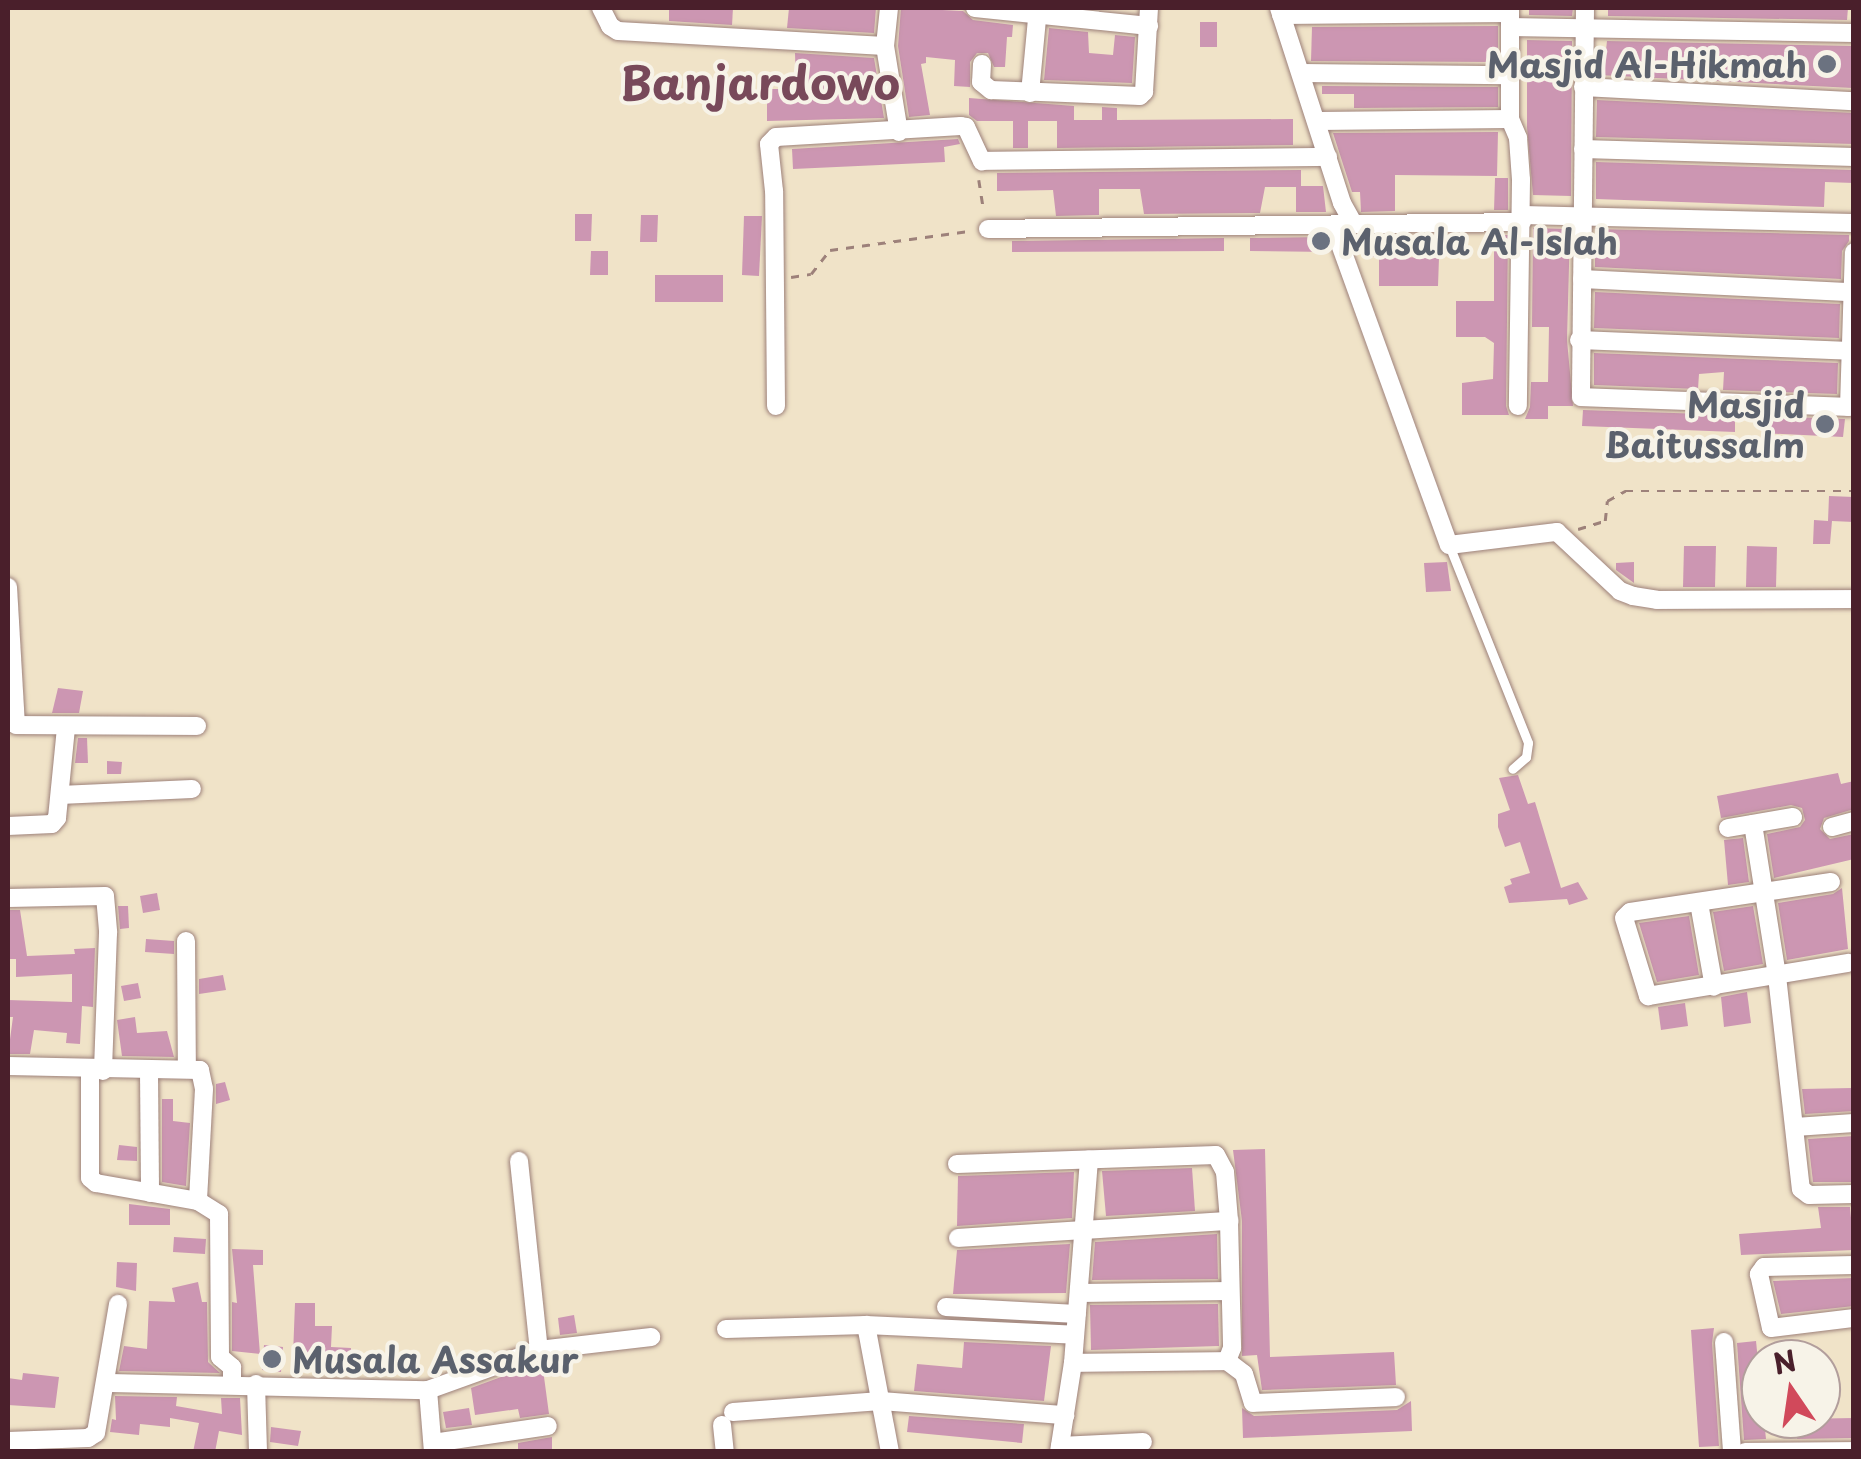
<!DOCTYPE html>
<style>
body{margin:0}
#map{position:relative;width:1861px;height:1459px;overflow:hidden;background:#f0e3c8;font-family:"Playpen Sans",sans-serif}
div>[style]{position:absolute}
.building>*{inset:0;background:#cc96b2}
.path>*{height:2.5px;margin-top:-1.25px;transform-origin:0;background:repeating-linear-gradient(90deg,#9d817a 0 8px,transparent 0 16px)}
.roads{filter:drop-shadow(0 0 2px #9d817a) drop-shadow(0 0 2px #9d817a)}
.service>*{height:9px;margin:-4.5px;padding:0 4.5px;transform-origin:4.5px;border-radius:4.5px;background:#fff}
.minor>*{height:18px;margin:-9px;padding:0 9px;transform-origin:9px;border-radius:9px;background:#fff}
.dots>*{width:28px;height:28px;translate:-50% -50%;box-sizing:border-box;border:5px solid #f7f3e8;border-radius:50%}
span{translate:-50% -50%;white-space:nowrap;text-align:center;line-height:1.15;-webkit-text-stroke:8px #f7f3e8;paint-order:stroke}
.worship-label{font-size:35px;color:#5b616d;font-weight:700}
.right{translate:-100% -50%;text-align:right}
.left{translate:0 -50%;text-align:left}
.district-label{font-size:45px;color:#78495a;font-weight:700}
.frame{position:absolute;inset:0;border:10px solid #4a1f2b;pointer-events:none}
.north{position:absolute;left:1741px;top:1339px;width:100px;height:100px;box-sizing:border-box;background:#f7f3e8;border:2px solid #b29e9c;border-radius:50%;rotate:347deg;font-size:28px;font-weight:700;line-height:40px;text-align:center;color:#4a1f2b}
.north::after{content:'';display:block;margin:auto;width:35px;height:45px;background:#d1495b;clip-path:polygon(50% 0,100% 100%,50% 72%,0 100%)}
</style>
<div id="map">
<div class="building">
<i style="clip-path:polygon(669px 8px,733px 8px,732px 25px,669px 21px)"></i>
<i style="clip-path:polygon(789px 8px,876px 8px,874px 33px,787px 28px)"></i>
<i style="clip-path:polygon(901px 8px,963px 11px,973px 20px,1013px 25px,1012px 37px,1007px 37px,1005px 67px,994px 67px,988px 53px,977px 53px,970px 62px,970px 87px,954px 86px,955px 60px,926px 57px,926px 63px,921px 64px,930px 115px,909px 117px,898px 46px)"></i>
<i style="clip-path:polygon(1529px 8px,1573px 8px,1572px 16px,1529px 15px)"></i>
<i style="clip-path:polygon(1608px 8px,1848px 8px,1847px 20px,1608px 16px)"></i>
<i style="clip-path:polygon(1200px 22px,1217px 22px,1217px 47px,1200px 47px)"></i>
<i style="clip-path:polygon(1498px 26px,1498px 62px,1311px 61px,1312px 27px)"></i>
<i style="clip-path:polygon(1049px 28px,1088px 32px,1089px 53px,1113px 55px,1115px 35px,1135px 37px,1132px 83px,1044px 80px)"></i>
<i style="clip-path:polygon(1527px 40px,1572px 41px,1571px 196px,1533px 195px,1527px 127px)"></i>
<i style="clip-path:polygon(1607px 41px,1854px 46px,1853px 88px,1597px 75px,1597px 55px,1606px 50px)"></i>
<i style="clip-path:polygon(795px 53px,874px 58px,884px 118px,767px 121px,767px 89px,796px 89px)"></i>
<i style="clip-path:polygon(1322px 86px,1498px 87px,1498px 107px,1354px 108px,1354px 94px,1322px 94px)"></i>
<i style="clip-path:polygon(969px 98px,1074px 106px,1074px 120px,1102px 120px,1102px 107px,1117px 108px,1117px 120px,1293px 119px,1293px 145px,1057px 148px,1057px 121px,1028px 121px,1028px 148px,1013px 148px,1013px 121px,977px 121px,969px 115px)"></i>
<i style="clip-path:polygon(1597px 100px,1854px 113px,1854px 144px,1596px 137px)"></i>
<i style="clip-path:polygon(1498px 132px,1497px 176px,1395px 175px,1395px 211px,1361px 212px,1360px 192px,1352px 192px,1333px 133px)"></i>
<i style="clip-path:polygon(958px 139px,960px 144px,944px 147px,945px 162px,793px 169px,792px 149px)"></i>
<i style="clip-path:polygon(1596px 162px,1854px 170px,1854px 183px,1825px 182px,1824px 207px,1596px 199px)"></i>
<i style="clip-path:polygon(1301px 170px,1301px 186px,1323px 186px,1326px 212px,1296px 212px,1296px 187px,1265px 187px,1260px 213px,1144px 214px,1140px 189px,1099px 189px,1099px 215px,1056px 216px,1053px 190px,997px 191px,997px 173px)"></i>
<i style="clip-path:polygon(1495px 178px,1508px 178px,1508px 210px,1494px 210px)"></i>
<i style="clip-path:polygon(575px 214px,592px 214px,591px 241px,575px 241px)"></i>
<i style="clip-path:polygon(641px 215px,658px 215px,657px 242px,640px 242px)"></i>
<i style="clip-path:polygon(744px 216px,762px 216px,759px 276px,742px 275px)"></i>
<i style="clip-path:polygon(1533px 228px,1570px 229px,1567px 340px,1573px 406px,1548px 406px,1548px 419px,1525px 419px,1530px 407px,1531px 382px,1548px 382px,1549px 327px,1532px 327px)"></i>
<i style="clip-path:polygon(1595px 229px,1849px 235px,1849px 241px,1842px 251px,1841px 279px,1595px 267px)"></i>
<i style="clip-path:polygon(1494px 235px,1508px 235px,1506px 406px,1509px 415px,1462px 415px,1462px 383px,1493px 379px,1494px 343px,1485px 337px,1456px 337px,1456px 301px,1494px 301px)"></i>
<i style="clip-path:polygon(1399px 236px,1400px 257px,1439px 258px,1438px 286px,1379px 286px,1379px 257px,1363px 257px,1364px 237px)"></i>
<i style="clip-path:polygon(1324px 237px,1330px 252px,1250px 251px,1250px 238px)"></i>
<i style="clip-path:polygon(1224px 238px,1224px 251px,1012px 252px,1012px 241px)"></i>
<i style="clip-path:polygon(591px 251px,608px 251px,608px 275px,590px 275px)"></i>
<i style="clip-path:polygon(655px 275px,723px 275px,723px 302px,655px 302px)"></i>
<i style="clip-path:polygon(1595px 292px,1840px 304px,1839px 338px,1594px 328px)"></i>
<i style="clip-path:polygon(1594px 353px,1838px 363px,1837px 394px,1723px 390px,1724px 372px,1699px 374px,1698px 389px,1594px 385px)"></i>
<i style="clip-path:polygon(1583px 410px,1735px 415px,1735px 432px,1582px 426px)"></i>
<i style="clip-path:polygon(1763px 416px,1845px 419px,1843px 437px,1762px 433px)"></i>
<i style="clip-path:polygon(1829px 496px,1854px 497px,1854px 522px,1832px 521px,1830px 544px,1813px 544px,1814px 520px,1828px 521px)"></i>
<i style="clip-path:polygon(1684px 546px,1716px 546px,1715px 587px,1683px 587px)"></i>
<i style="clip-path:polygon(1747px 546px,1777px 547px,1776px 587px,1746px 587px)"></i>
<i style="clip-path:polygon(1447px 562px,1451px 591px,1426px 592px,1424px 563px)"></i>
<i style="clip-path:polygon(1634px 562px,1634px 583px,1616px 570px,1616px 563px)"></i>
<i style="clip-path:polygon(58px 688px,83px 691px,79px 713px,52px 713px)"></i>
<i style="clip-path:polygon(78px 738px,87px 738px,88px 763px,75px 763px)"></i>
<i style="clip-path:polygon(107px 761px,122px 762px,121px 774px,107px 774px)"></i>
<i style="clip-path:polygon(1838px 773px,1841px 784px,1854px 781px,1854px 809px,1824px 818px,1820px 829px,1830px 839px,1854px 834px,1854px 859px,1774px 878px,1767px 834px,1800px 827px,1805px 820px,1802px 808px,1791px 805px,1721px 818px,1717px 796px)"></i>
<i style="clip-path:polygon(1518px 775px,1528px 804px,1535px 802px,1561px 888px,1578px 882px,1588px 899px,1569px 905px,1567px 899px,1509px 903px,1504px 887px,1512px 884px,1510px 879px,1530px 873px,1520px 842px,1505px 847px,1498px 827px,1498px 814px,1510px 810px,1499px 778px)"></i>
<i style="clip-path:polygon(1743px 838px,1749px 882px,1728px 885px,1724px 840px)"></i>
<i style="clip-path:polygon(1842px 888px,1848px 949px,1787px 960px,1778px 903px,1833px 894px)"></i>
<i style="clip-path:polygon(157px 893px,160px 910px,143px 913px,140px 896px)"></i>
<i style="clip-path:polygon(118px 906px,128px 906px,129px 928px,120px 929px)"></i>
<i style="clip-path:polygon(1753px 906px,1763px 964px,1724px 971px,1713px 912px)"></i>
<i style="clip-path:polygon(8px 910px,20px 910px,27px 956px,75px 954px,74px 949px,95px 948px,93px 1007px,82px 1006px,80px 1044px,66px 1043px,67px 1033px,34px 1030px,30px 1054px,8px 1054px,13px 1017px,8px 1017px,8px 1000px,72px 1002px,72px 974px,16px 977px,16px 959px,8px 959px)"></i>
<i style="clip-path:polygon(1689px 916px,1699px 975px,1657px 982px,1639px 923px)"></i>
<i style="clip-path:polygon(146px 939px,174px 941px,174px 954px,145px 952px)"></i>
<i style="clip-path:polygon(223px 975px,226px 990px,199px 994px,199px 979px)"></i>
<i style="clip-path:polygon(138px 983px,141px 998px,124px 1001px,121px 986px)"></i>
<i style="clip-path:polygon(1747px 992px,1751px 1023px,1724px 1027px,1721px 997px)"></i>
<i style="clip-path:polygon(1685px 1003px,1688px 1026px,1661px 1030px,1658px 1007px)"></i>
<i style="clip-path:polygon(135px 1017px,137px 1033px,167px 1031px,174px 1057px,122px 1056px,117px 1020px)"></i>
<i style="clip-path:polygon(225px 1082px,230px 1100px,216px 1104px,216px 1084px)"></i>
<i style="clip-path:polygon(1802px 1089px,1852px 1088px,1854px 1111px,1805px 1114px)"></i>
<i style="clip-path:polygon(162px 1099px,173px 1099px,173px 1121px,190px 1123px,186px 1186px,162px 1182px)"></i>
<i style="clip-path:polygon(1854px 1136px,1854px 1182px,1813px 1182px,1808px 1139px)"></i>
<i style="clip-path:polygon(119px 1145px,137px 1147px,137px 1161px,117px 1160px)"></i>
<i style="clip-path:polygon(1265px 1149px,1270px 1357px,1394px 1352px,1396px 1385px,1262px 1390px,1257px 1355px,1242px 1356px,1242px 1221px,1233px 1150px)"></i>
<i style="clip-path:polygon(1192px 1168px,1195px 1211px,1106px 1216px,1102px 1171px)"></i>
<i style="clip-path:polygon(1074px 1172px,1072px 1218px,957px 1226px,958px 1176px)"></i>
<i style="clip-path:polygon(129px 1204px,170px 1209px,170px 1225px,129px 1225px)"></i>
<i style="clip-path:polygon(1818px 1207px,1850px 1207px,1854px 1250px,1741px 1255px,1739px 1234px,1821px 1228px)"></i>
<i style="clip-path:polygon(1217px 1234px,1218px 1279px,1092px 1280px,1095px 1242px)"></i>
<i style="clip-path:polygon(174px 1237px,206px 1239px,205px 1254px,173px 1252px)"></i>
<i style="clip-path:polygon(1070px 1244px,1066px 1293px,953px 1294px,957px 1250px)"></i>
<i style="clip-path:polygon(232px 1249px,263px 1250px,263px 1265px,253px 1265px,260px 1354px,232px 1351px,232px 1302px,237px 1303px)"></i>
<i style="clip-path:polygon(117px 1262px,137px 1263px,136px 1291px,116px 1287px)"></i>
<i style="clip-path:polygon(1854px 1278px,1854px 1306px,1781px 1314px,1773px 1281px)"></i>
<i style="clip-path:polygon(198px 1282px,202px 1302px,207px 1302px,208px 1362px,220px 1373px,119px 1371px,124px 1346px,147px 1349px,149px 1301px,175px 1302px,172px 1288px)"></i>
<i style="clip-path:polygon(295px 1303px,315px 1303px,315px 1326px,332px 1326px,331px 1347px,351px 1348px,350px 1364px,314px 1367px,315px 1356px,293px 1355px)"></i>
<i style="clip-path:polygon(1218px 1304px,1219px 1346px,1091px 1350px,1090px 1305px)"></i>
<i style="clip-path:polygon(574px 1315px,577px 1333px,560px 1335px,558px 1318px)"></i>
<i style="clip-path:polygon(1714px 1328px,1712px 1343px,1719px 1446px,1699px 1447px,1691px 1330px)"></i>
<i style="clip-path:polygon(1756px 1341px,1766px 1439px,1744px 1440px,1737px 1343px)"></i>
<i style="clip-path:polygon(964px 1342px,1051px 1346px,1044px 1401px,914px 1391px,917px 1364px,962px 1368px)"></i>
<i style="clip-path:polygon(264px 1345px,283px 1347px,281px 1372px,262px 1370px)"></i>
<i style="clip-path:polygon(542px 1362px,549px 1414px,520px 1418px,518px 1409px,475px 1415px,471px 1388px)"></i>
<i style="clip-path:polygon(23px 1373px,59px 1377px,55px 1408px,8px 1405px,8px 1378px,22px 1380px)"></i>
<i style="clip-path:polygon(115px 1396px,177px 1397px,176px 1406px,222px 1414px,221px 1398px,240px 1398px,242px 1435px,219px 1431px,215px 1452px,193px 1452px,199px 1423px,170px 1418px,170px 1427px,140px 1424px,139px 1435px,110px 1432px,112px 1419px,116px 1420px)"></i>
<i style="clip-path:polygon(1411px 1401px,1412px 1431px,1243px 1438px,1242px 1408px,1254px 1416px,1397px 1410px)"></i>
<i style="clip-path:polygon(469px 1408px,472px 1425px,446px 1428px,443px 1412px)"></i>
<i style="clip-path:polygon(909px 1416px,1024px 1424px,1022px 1443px,907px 1432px)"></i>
<i style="clip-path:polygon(1854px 1418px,1854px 1438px,1797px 1439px,1797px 1419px)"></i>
<i style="clip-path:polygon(271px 1427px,301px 1431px,298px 1446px,270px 1442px)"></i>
<i style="clip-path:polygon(552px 1437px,552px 1452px,518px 1452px,518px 1443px)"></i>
</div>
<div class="path">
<i style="left:979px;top:180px;width:31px;rotate:81deg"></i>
<i style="left:791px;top:277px;width:20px;rotate:-9deg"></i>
<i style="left:811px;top:274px;width:31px;rotate:-52deg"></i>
<i style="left:830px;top:250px;width:140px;rotate:-7.8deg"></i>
<i style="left:1578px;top:529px;width:28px;rotate:-17deg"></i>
<i style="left:1605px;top:521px;width:20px;rotate:-84deg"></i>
<i style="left:1607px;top:501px;width:21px;rotate:-29deg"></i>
<i style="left:1625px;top:491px;width:229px"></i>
</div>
<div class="roads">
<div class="service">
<i style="left:1449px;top:545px;width:213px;rotate:68.2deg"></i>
<i style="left:1528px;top:743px;width:14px;rotate:98deg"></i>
<i style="left:1526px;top:757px;width:18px;rotate:139deg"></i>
</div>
<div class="minor">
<i style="left:601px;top:8px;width:20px;rotate:63deg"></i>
<i style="left:610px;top:26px;width:9px;rotate:32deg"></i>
<i style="left:618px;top:31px;width:267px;rotate:3.2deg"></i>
<i style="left:889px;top:8px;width:38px;rotate:96deg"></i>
<i style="left:885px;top:46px;width:87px;rotate:80.8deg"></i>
<i style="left:975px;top:8px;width:175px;rotate:5.9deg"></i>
<i style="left:1279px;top:8px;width:205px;rotate:72.1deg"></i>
<i style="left:1342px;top:203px;width:21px;rotate:61deg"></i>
<i style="left:1510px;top:8px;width:111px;rotate:90deg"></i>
<i style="left:1510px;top:119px;width:21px;rotate:67deg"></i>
<i style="left:1518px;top:138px;width:42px;rotate:85.9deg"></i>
<i style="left:1521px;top:180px;width:226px;rotate:90.8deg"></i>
<i style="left:1585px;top:8px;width:389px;rotate:90.6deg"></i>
<i style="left:1581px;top:397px;width:268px;rotate:2.1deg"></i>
<i style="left:1849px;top:407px;width:155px;rotate:-88.2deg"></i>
<i style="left:1281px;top:15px;width:229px;rotate:-0.5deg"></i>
<i style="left:1510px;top:27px;width:344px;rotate:1deg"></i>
<i style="left:982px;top:64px;width:18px;rotate:93deg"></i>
<i style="left:981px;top:82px;width:13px;rotate:39deg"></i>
<i style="left:991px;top:90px;width:149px;rotate:2.3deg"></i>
<i style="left:1140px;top:96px;width:6px;rotate:-45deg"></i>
<i style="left:1144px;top:92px;width:84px;rotate:-86.6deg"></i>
<i style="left:1302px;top:73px;width:207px;rotate:0.6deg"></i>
<i style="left:1583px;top:87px;width:271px;rotate:3deg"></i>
<i style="left:1030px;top:93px;width:85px;rotate:-84.6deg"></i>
<i style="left:1318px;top:121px;width:192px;rotate:-0.6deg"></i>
<i style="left:1583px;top:149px;width:271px;rotate:1.7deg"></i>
<i style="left:1522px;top:215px;width:332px;rotate:1.4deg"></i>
<i style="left:1333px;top:225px;width:340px;rotate:70.1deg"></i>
<i style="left:1449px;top:545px;width:109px;rotate:-6.9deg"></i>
<i style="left:1557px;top:532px;width:86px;rotate:43.1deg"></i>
<i style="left:1620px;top:591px;width:14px;rotate:21deg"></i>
<i style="left:1633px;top:596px;width:24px;rotate:9deg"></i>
<i style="left:1657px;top:600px;width:197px;rotate:-0.3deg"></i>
<i style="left:988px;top:229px;width:534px;rotate:-0.75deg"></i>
<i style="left:1582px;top:279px;width:270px;rotate:2.8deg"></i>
<i style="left:1579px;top:340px;width:271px;rotate:2.3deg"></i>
<i style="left:776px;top:406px;width:215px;rotate:-90.5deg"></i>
<i style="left:774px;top:191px;width:47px;rotate:-96.1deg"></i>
<i style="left:769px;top:144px;width:10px;rotate:-45deg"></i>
<i style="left:776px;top:137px;width:185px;rotate:-3.4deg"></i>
<i style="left:961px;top:126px;width:5px;rotate:11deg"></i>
<i style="left:966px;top:127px;width:38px;rotate:65deg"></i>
<i style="left:982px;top:161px;width:346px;rotate:-0.7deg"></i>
<i style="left:8px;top:587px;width:138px;rotate:86.7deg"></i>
<i style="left:16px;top:725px;width:181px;rotate:0.3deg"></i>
<i style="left:60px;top:795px;width:132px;rotate:-2.6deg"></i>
<i style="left:1753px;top:824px;width:154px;rotate:81deg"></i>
<i style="left:1777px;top:976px;width:214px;rotate:83.6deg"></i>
<i style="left:1801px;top:1189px;width:10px;rotate:37deg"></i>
<i style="left:1809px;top:1195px;width:45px;rotate:-1.3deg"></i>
<i style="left:8px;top:826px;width:44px;rotate:-2.6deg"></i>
<i style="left:52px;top:824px;width:8px;rotate:-50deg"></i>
<i style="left:57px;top:818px;width:90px;rotate:-84.3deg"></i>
<i style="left:1832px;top:827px;width:23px;rotate:-15deg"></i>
<i style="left:1728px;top:828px;width:66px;rotate:-9.6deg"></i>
<i style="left:1831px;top:882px;width:203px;rotate:171.5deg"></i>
<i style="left:1630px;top:912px;width:8px;rotate:135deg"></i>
<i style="left:1624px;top:918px;width:82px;rotate:72.9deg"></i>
<i style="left:1648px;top:996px;width:203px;rotate:-9.4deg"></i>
<i style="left:8px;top:898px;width:97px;rotate:-1.2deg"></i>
<i style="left:105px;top:896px;width:37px;rotate:85deg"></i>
<i style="left:108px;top:933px;width:138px;rotate:92.1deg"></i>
<i style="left:1699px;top:903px;width:85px;rotate:79.9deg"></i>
<i style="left:186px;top:941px;width:128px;rotate:89.6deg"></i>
<i style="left:8px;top:1066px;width:192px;rotate:1.2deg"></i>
<i style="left:200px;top:1070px;width:19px;rotate:78deg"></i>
<i style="left:204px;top:1089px;width:112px;rotate:93.1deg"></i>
<i style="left:90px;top:1071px;width:107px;rotate:90deg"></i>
<i style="left:90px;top:1178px;width:8px;rotate:40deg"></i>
<i style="left:96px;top:1183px;width:104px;rotate:10deg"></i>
<i style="left:198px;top:1201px;width:25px;rotate:32deg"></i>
<i style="left:219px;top:1214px;width:143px;rotate:89.6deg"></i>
<i style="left:220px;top:1357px;width:16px;rotate:40deg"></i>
<i style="left:232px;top:1367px;width:16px;rotate:90deg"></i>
<i style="left:149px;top:1072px;width:121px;rotate:89.5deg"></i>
<i style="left:1795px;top:1127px;width:59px;rotate:-3.9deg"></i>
<i style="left:519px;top:1161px;width:190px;rotate:84deg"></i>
<i style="left:957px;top:1164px;width:259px;rotate:-2deg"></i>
<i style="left:1216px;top:1155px;width:19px;rotate:62deg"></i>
<i style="left:1225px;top:1172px;width:49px;rotate:85.3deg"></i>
<i style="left:1229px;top:1221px;width:127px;rotate:88.6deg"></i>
<i style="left:1232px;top:1348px;width:14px;rotate:111deg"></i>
<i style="left:958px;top:1238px;width:272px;rotate:-3.6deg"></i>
<i style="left:1854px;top:1265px;width:90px;rotate:178.7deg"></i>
<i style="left:1764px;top:1267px;width:9px;rotate:126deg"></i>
<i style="left:1759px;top:1274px;width:55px;rotate:77.5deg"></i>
<i style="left:1771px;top:1328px;width:84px;rotate:-6.9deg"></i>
<i style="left:1079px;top:1293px;width:151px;rotate:-0.8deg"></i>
<i style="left:946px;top:1307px;width:131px;rotate:3.1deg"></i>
<i style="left:866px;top:1325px;width:129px;rotate:79.3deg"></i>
<i style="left:726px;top:1329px;width:140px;rotate:-1.6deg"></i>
<i style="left:866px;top:1325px;width:209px;rotate:2.7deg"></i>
<i style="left:1724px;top:1342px;width:110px;rotate:85.8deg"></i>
<i style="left:1227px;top:1361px;width:21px;rotate:37deg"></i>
<i style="left:1244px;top:1374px;width:30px;rotate:73deg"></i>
<i style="left:1253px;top:1403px;width:143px;rotate:-2.4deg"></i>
<i style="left:1073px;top:1363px;width:154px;rotate:-0.7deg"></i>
<i style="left:108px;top:1383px;width:320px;rotate:1.3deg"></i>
<i style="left:428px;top:1390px;width:118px;rotate:-19.8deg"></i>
<i style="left:539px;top:1350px;width:113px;rotate:-6.6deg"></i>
<i style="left:256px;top:1384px;width:68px;rotate:88.3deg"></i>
<i style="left:428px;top:1390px;width:62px;rotate:85.4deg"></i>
<i style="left:733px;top:1412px;width:148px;rotate:-4.3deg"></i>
<i style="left:881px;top:1401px;width:185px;rotate:4.4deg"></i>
<i style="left:722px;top:1425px;width:27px;rotate:84deg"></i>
<i style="left:8px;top:1441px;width:80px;rotate:-2.1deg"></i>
<i style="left:88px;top:1438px;width:9px;rotate:-32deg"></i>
<i style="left:96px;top:1433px;width:131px;rotate:-80.3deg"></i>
<i style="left:433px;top:1443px;width:116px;rotate:-8.4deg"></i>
<i style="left:1060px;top:1446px;width:83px;rotate:-2.8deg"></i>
<i style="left:1059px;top:1452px;width:90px;rotate:-81.1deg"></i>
<i style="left:1073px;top:1363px;width:204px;rotate:-85.5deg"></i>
<i style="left:1745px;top:1452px;width:109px;rotate:-0.5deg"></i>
</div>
</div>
<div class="dots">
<i style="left:1827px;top:64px;background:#6b7280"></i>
<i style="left:1321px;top:241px;background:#6b7280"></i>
<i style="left:1825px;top:424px;background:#6b7280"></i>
<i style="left:272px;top:1359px;background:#6b7280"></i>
</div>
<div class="worship-label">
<span class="right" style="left:1807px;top:64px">Masjid Al-Hikmah</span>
<span class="left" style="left:1341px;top:241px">Musala Al-Islah</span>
<span class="right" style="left:1805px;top:424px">Masjid<br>Baitussalm</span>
<span class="left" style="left:292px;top:1359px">Musala Assakur</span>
</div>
<div class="district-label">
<span style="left:760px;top:82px">Banjardowo</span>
</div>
<div class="frame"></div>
<div class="north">N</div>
</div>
